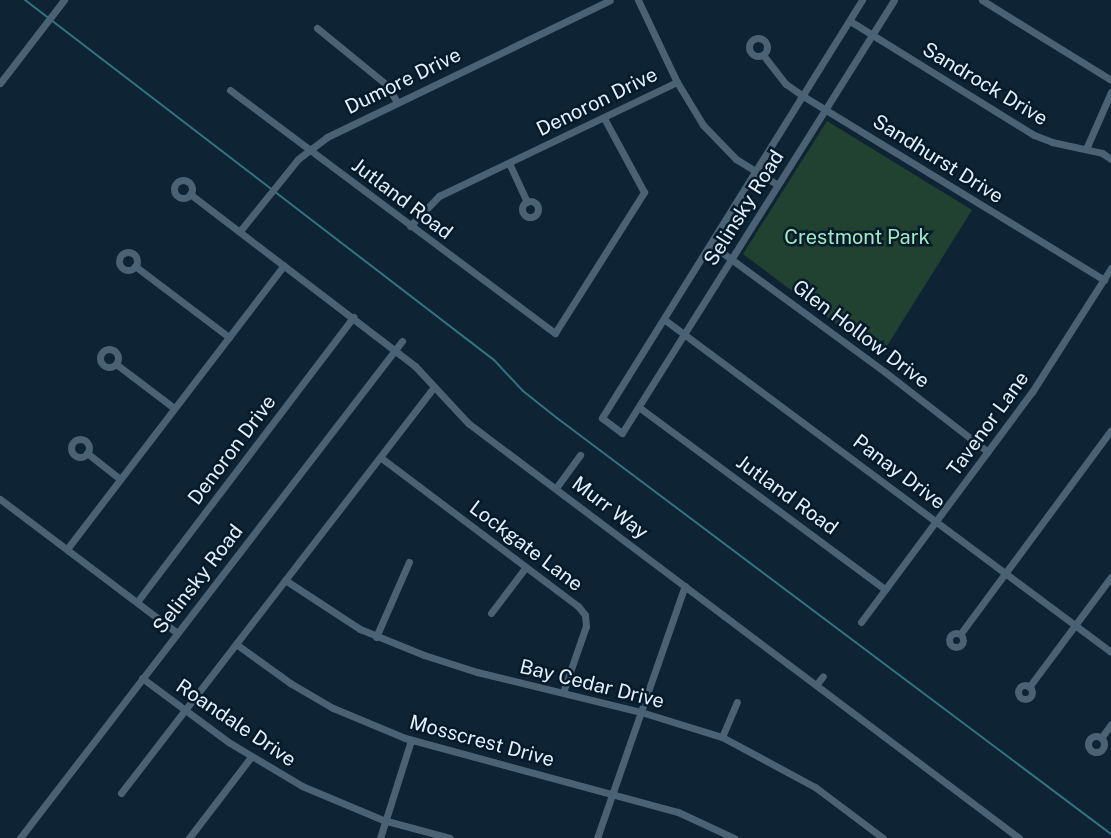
<!DOCTYPE html>
<style>
body{margin:0}
#map{position:relative;width:1111px;height:838px;overflow:hidden;background:#0e2434;font-family:"Public Sans",sans-serif}
div>[style]{position:absolute}
.green>*{inset:0;background:#214230}
.stream>*{height:2px;margin:-1px;padding:0 1px;transform-origin:1px;border-radius:1px;background:#32737f}
.street>*{height:7px;margin:-3.5px;padding:0 3.5px;transform-origin:3.5px;border-radius:3.5px;background:#4b6275}
.street>.ring{margin:-3.5px;padding:0;box-sizing:content-box;background:none;border:7px solid #4b6275;border-radius:50%}
span{translate:-50% -50%;white-space:nowrap;text-align:center;line-height:1.15;-webkit-text-stroke:5px #051a2a;paint-order:stroke}
.street-label{font-size:20px;color:#e3f0fb}
.park-label{font-size:20px;color:#9eebbe}
</style>
<div id="map">
<div class="green">
<i style="clip-path:polygon(827px 121px,972px 210px,880px 357px,743px 254px)"></i>
</div>
<div class="stream">
<i style="left:25px;top:0;width:591px;rotate:37.51deg"></i>
<i style="left:494px;top:360px;width:42px;rotate:46.9deg"></i>
<i style="left:523px;top:391px;width:43px;rotate:38.5deg"></i>
<i style="left:557px;top:418px;width:693px;rotate:36.9deg"></i>
</div>
<div class="street">
<i style="left:638px;top:0;width:91px;rotate:64.6deg"></i>
<i style="left:677px;top:82px;width:50px;rotate:58.8deg"></i>
<i style="left:703px;top:125px;width:47px;rotate:45.9deg"></i>
<i style="left:736px;top:159px;width:49px;rotate:31.8deg"></i>
<i style="left:862px;top:0;width:492px;rotate:121.9deg"></i>
<i style="left:602px;top:418px;width:25px;rotate:37deg"></i>
<i style="left:622px;top:433px;width:511px;rotate:-57.86deg"></i>
<i style="left:982px;top:0;width:152px;rotate:31.8deg"></i>
<i style="left:850px;top:21px;width:216px;rotate:31.8deg"></i>
<i style="left:1034px;top:135px;width:19px;rotate:21deg"></i>
<i style="left:1052px;top:142px;width:51px;rotate:12.4deg"></i>
<i style="left:1102px;top:153px;width:11px;rotate:34deg"></i>
<i style="left:317px;top:28px;width:90px;rotate:39.2deg"></i>
<i style="left:387px;top:85px;width:20px;rotate:60deg"></i>
<i class="ring" style="left:749px;top:38px;width:11px;height:11px"></i>
<i style="left:763px;top:55px;width:37px;rotate:52deg"></i>
<i style="left:786px;top:84px;width:21px;rotate:35deg"></i>
<i style="left:803px;top:96px;width:353px;rotate:31.4deg"></i>
<i style="left:0;top:83px;width:105px;rotate:-52.4deg"></i>
<i style="left:230px;top:90px;width:406px;rotate:36.8deg"></i>
<i style="left:555px;top:333px;width:167px;rotate:-57.7deg"></i>
<i style="left:644px;top:192px;width:84px;rotate:-118.4deg"></i>
<i style="left:1086px;top:149px;width:62px;rotate:-66.3deg"></i>
<i style="left:509px;top:163px;width:43px;rotate:65.2deg"></i>
<i class="ring" style="left:174px;top:180px;width:11px;height:11px"></i>
<i style="left:190px;top:194px;width:283px;rotate:37.4deg"></i>
<i style="left:415px;top:366px;width:78px;rotate:47.1deg"></i>
<i style="left:468px;top:423px;width:690px;rotate:36.99deg"></i>
<i class="ring" style="left:522px;top:201px;width:9px;height:9px"></i>
<i style="left:410px;top:226px;width:42px;rotate:-46deg"></i>
<i style="left:439px;top:196px;width:264px;rotate:-25.6deg"></i>
<i style="left:240px;top:231px;width:92px;rotate:-51.1deg"></i>
<i style="left:298px;top:159px;width:36px;rotate:-37deg"></i>
<i style="left:327px;top:137px;width:314px;rotate:-25.8deg"></i>
<i style="left:712px;top:245px;width:215px;rotate:36.3deg"></i>
<i style="left:885px;top:372px;width:130px;rotate:37.8deg"></i>
<i class="ring" style="left:119px;top:252px;width:11px;height:11px"></i>
<i style="left:135px;top:266px;width:118px;rotate:37.1deg"></i>
<i style="left:665px;top:320px;width:556px;rotate:36.66deg"></i>
<i class="ring" style="left:100px;top:349px;width:11px;height:11px"></i>
<i style="left:116px;top:364px;width:73px;rotate:37.2deg"></i>
<i style="left:640px;top:408px;width:305px;rotate:36.5deg"></i>
<i class="ring" style="left:71px;top:439px;width:11px;height:11px"></i>
<i style="left:87px;top:453px;width:42px;rotate:38.2deg"></i>
<i style="left:380px;top:457px;width:248px;rotate:37deg"></i>
<i style="left:578px;top:606px;width:11px;rotate:52deg"></i>
<i style="left:585px;top:615px;width:11px;rotate:85deg"></i>
<i style="left:586px;top:626px;width:70px;rotate:109.2deg"></i>
<i style="left:556px;top:488px;width:41px;rotate:-54deg"></i>
<i style="left:0;top:499px;width:222px;rotate:37.1deg"></i>
<i style="left:67px;top:549px;width:357px;rotate:-52.6deg"></i>
<i style="left:285px;top:580px;width:90px;rotate:33.2deg"></i>
<i style="left:360px;top:629px;width:69px;rotate:22.1deg"></i>
<i style="left:424px;top:655px;width:56px;rotate:17.8deg"></i>
<i style="left:477px;top:672px;width:169px;rotate:13.7deg"></i>
<i style="left:641px;top:712px;width:85px;rotate:17.2deg"></i>
<i style="left:722px;top:737px;width:106px;rotate:28.3deg"></i>
<i style="left:815px;top:787px;width:85px;rotate:36.9deg"></i>
<i style="left:137px;top:602px;width:358px;rotate:-52.8deg"></i>
<i style="left:491px;top:613px;width:56px;rotate:-52.9deg"></i>
<i style="left:861px;top:622px;width:287px;rotate:-53.4deg"></i>
<i style="left:1032px;top:392px;width:147px;rotate:-57.5deg"></i>
<i class="ring" style="left:949px;top:633px;width:7px;height:7px"></i>
<i style="left:961px;top:633px;width:252px;rotate:-53.5deg"></i>
<i style="left:376px;top:637px;width:82px;rotate:-66.3deg"></i>
<i style="left:236px;top:644px;width:67px;rotate:35.8deg"></i>
<i style="left:290px;top:683px;width:50px;rotate:30.2deg"></i>
<i style="left:333px;top:708px;width:78px;rotate:22.6deg"></i>
<i style="left:405px;top:738px;width:283px;rotate:15.2deg"></i>
<i style="left:678px;top:812px;width:62px;rotate:24.9deg"></i>
<i style="left:142px;top:678px;width:109px;rotate:36.5deg"></i>
<i style="left:230px;top:743px;width:84px;rotate:30.8deg"></i>
<i style="left:302px;top:786px;width:88px;rotate:22.8deg"></i>
<i style="left:383px;top:820px;width:69px;rotate:15deg"></i>
<i style="left:816px;top:685px;width:11px;rotate:-52deg"></i>
<i class="ring" style="left:1018px;top:685px;width:7px;height:7px"></i>
<i style="left:1029px;top:687px;width:137px;rotate:-53.3deg"></i>
<i class="ring" style="left:1088px;top:736px;width:9px;height:9px"></i>
<i style="left:722px;top:737px;width:38px;rotate:-67deg"></i>
<i style="left:1101px;top:738px;width:17px;rotate:-54deg"></i>
<i style="left:121px;top:793px;width:513px;rotate:-52.37deg"></i>
<i style="left:20px;top:838px;width:627px;rotate:-52.45deg"></i>
<i style="left:189px;top:838px;width:102px;rotate:-52.6deg"></i>
<i style="left:380px;top:838px;width:103px;rotate:-72.4deg"></i>
<i style="left:597px;top:838px;width:267px;rotate:-70.8deg"></i>
</div>
<div class="street-label">
<span style="left:403px;top:81px;rotate:-26deg">Dumore Drive</span>
<span style="left:985px;top:84px;rotate:31deg">Sandrock Drive</span>
<span style="left:597px;top:102px;rotate:-26deg">Denoron Drive</span>
<span style="left:938px;top:159px;rotate:32deg">Sandhurst Drive</span>
<span style="left:402px;top:199px;rotate:37deg">Jutland Road</span>
<span style="left:744px;top:208px;rotate:-58deg">Selinsky Road</span>
<span style="left:861px;top:334px;rotate:37deg">Glen Hollow Drive</span>
<span style="left:988px;top:424px;rotate:-54deg">Tavenor Lane</span>
<span style="left:232px;top:450px;rotate:-53deg">Denoron Drive</span>
<span style="left:899px;top:472px;rotate:37deg">Panay Drive</span>
<span style="left:787px;top:495px;rotate:36deg">Jutland Road</span>
<span style="left:610px;top:508px;rotate:37deg">Murr Way</span>
<span style="left:526px;top:546px;rotate:37deg">Lockgate Lane</span>
<span style="left:198px;top:579px;rotate:-52deg">Selinsky Road</span>
<span style="left:592px;top:684px;rotate:14deg">Bay Cedar Drive</span>
<span style="left:236px;top:723px;rotate:34deg">Roandale Drive</span>
<span style="left:482px;top:741px;rotate:15deg">Mosscrest Drive</span>
</div>
<div class="park-label">
<span style="left:857px;top:237px">Crestmont Park</span>
</div>
</div>
